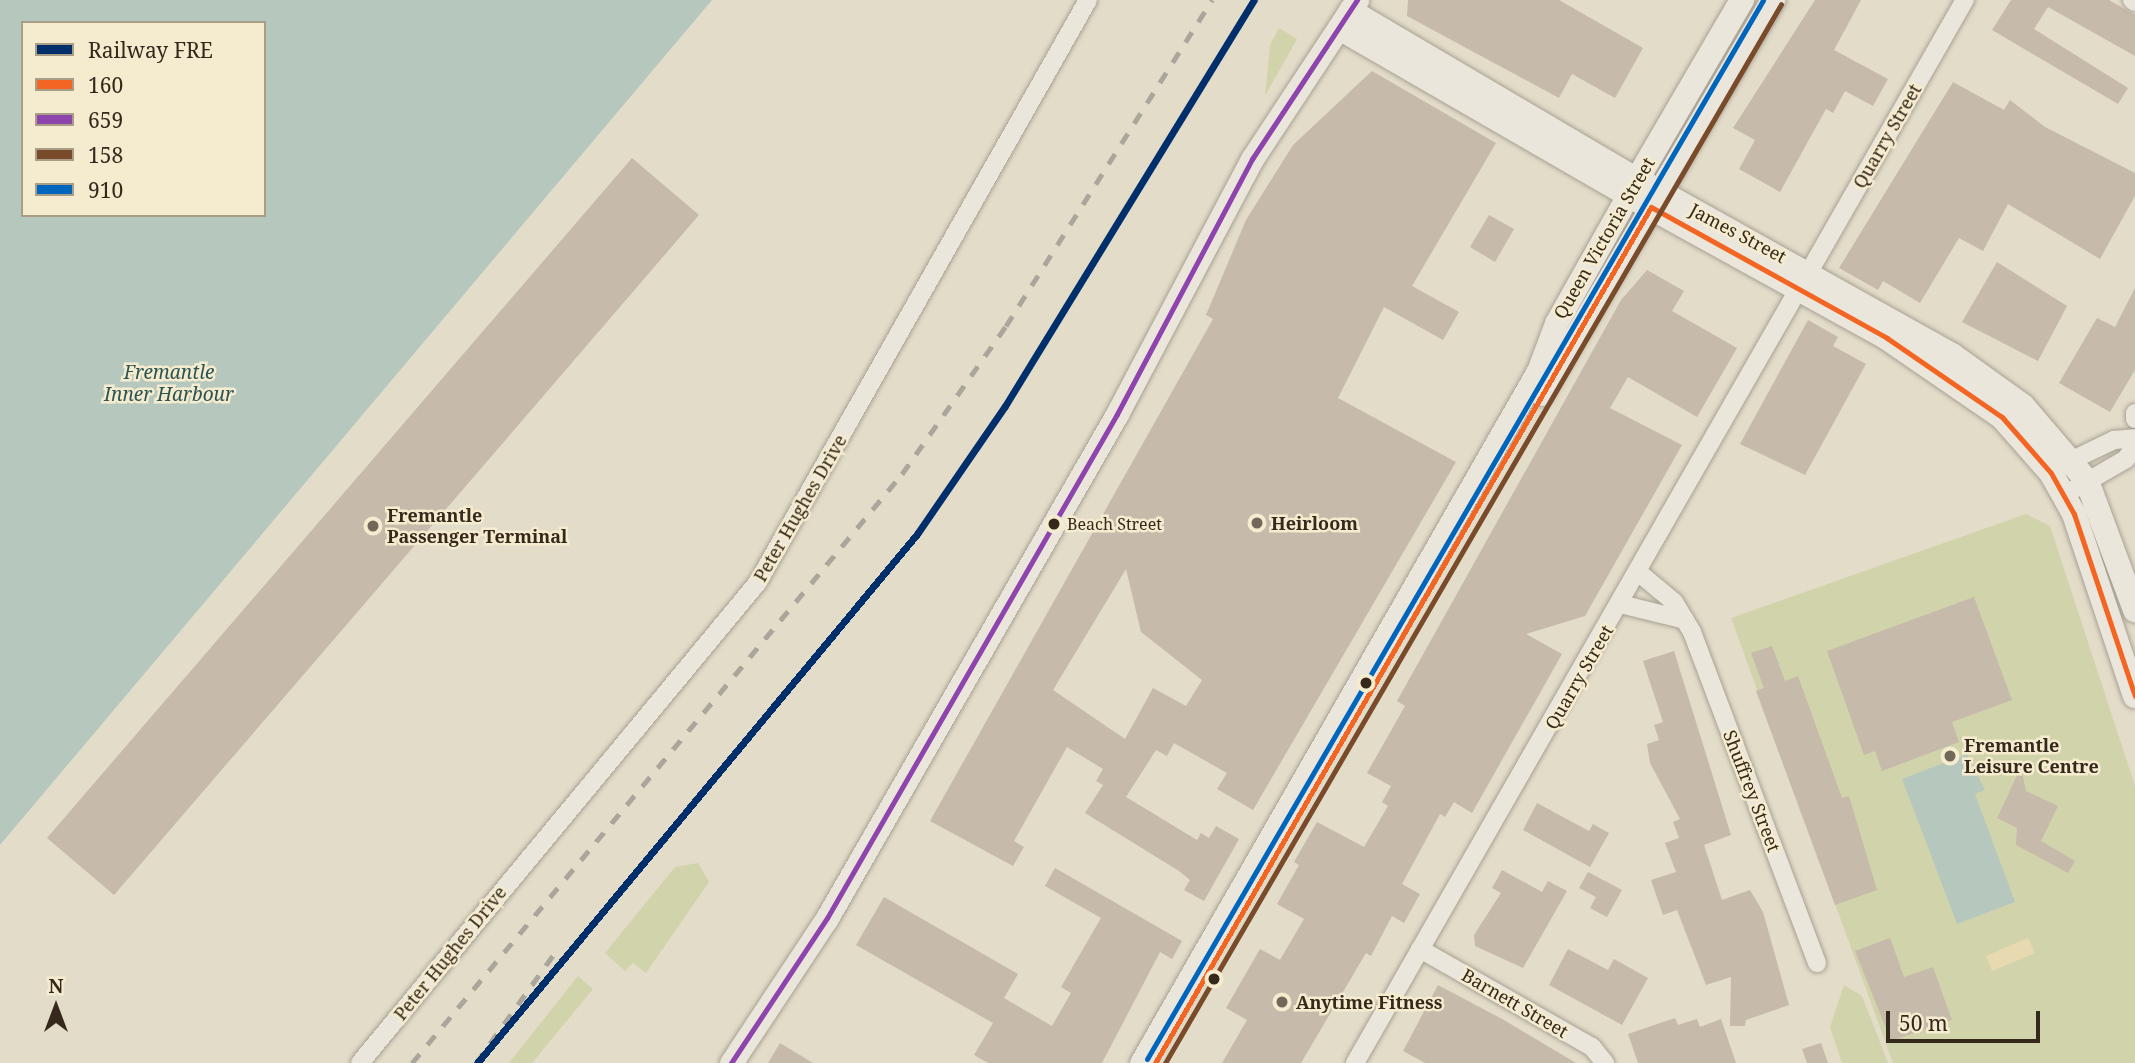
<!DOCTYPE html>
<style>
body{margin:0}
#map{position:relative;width:2135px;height:1063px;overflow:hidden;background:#e3dcc9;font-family:"Noto Serif",serif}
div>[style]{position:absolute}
.green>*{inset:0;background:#d1d3ab}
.sand>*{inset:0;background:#e7dab0}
.water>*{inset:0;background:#b6c8bd}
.building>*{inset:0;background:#c6baaa}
.roads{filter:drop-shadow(0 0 2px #a8a193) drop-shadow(0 0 2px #a8a193)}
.minor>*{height:18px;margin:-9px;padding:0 9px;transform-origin:9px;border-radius:9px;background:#ebe6db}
.tertiary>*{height:23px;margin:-11.5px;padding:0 11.5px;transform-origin:11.5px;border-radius:11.5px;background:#ebe6db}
.secondary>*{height:24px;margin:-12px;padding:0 12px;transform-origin:12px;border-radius:12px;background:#ebe6db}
.rail>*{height:5px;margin-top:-2.5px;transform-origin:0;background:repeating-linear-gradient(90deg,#aaa69c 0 12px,transparent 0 24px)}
.bus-1>*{height:5px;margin:-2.5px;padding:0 2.5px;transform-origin:2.5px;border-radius:2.5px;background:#f26522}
.bus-2>*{height:5px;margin:-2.5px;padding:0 2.5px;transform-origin:2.5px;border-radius:2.5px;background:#8e44ad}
.bus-3>*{height:5px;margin:-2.5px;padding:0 2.5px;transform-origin:2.5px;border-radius:2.5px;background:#7a4b2a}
.bus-4>*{height:5px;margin:-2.5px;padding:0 2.5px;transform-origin:2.5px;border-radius:2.5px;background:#0065bd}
.rail-1>*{height:7px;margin:-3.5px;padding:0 3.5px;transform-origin:3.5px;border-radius:3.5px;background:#002f6c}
.dots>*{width:19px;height:19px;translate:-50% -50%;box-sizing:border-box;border:4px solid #f5ebce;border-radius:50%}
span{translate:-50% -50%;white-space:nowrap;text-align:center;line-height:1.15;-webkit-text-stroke:5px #f5ebce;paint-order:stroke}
.bus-label{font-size:16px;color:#35291c}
.left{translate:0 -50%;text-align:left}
.street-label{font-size:18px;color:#35291c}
.poi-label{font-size:18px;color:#35291c;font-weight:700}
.water-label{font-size:19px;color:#2b5554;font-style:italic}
.legend{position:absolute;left:21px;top:21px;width:245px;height:196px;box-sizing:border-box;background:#f5ebce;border:2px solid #a89d87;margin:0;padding:9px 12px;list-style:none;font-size:21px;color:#35291c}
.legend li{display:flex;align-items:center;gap:14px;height:35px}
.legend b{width:35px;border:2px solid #a89d87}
.north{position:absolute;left:21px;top:972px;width:70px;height:70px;-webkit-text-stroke:5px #f5ebce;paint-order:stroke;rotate:0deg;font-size:19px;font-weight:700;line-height:28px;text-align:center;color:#35291c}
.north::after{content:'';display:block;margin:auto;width:24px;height:32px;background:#35291c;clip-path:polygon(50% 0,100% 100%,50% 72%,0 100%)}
.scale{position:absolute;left:1886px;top:1011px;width:154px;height:32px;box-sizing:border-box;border:4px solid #35291c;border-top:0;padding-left:9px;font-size:21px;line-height:24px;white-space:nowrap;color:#35291c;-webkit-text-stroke:5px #f5ebce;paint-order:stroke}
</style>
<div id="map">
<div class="green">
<i style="clip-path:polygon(1279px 28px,1297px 39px,1265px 96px,1270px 45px)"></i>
<i style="clip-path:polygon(2026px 514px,2050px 526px,2135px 786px,2135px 1063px,1893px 1063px,1731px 618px)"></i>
<i style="clip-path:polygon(698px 863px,709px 882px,646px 973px,633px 963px,625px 971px,605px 953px,675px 867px)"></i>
<i style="clip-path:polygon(578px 976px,593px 989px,532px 1063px,509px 1063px)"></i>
<i style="clip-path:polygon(1844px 985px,1862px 996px,1888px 1063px,1842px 1063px,1830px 1027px)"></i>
</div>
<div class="sand">
<i style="clip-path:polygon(2028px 938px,2035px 953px,1992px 971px,1986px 956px)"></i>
</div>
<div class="water">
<i style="clip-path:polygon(evenodd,0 0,712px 0,0 845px,0 0,23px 23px,264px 23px,264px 215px,23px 215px,23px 23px)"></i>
<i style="clip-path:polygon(1967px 754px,1985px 790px,1975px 794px,2015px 902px,1957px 924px,1902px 779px)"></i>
</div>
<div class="building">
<i style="clip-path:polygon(1408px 0,1559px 0,1643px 48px,1615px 98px,1572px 74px,1559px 98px,1407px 16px)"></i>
<i style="clip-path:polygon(1815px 0,1861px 0,1834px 50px,1888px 79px,1873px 106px,1845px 91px,1833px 113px,1826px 109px,1780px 192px,1739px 169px,1755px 140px,1733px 128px)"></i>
<i style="clip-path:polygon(2011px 0,2109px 0,2135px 15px,2135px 56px,2048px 7px,2034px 29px,2128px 88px,2118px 104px,1992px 30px)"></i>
<i style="clip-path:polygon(evenodd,1372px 71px,1496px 143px,1412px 286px,1459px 312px,1443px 340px,1384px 307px,1338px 398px,1456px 462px,1253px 810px,1217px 789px,1227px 773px,1174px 743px,1167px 756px,1156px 750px,1126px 797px,1197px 840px,1201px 833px,1209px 838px,1216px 826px,1239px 839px,1204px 901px,1184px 890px,1190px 880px,1179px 871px,1085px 813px,1103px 785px,1096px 781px,1103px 769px,1067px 747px,1014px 841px,1024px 847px,1013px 866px,930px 821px,1213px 319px,1206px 315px,1246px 220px,1293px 145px,1372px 71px,1126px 569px,1141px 632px,1202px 680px,1186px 706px,1153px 688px,1125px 739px,1053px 690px,1126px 569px)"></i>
<i style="clip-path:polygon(1953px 82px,2004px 110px,2010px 100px,2045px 127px,2135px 173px,2135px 196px,2100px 259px,2008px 204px,1983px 251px,1959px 238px,1920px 303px,1883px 281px,1878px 290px,1839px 268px)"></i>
<i style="clip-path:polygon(632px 158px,699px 215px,114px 895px,47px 838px)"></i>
<i style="clip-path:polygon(1489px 215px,1514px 229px,1495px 262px,1470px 247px)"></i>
<i style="clip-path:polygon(1997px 262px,2067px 306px,2038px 361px,1962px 322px)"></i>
<i style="clip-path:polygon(1647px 270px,1684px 291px,1672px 311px,1737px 348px,1697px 417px,1628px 377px,1610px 408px,1682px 445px,1585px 616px,1526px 634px,1562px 654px,1472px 813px,1454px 802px,1445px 817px,1440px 814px,1402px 884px,1420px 894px,1404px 923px,1392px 916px,1371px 956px,1366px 953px,1301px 1063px,1222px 1063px,1247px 1020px,1226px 1008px,1260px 949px,1280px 960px,1304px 919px,1277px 904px,1299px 865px,1294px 862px,1317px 822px,1364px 847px,1388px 806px,1382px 802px,1391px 786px,1367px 773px,1405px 706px,1397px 701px,1621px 300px)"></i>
<i style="clip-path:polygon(2135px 288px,2135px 370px,2110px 412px,2059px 383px,2097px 318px,2115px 327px)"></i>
<i style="clip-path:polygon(1808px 320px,1838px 337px,1833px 346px,1866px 364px,1805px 475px,1740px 444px)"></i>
<i style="clip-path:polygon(1974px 597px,2012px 700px,1952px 722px,1959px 742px,1882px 771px,1875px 751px,1864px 755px,1827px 651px)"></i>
<i style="clip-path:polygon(1772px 646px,1785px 681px,1798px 676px,1842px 798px,1849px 796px,1877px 890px,1835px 905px,1756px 691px,1764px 688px,1751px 653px)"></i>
<i style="clip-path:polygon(1674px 651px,1731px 835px,1704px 845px,1722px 900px,1750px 890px,1763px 912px,1789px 1005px,1746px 1020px,1745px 1026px,1730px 1026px,1731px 977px,1706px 985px,1677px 910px,1663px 915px,1651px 880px,1676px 872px,1665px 843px,1679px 838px,1673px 822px,1680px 819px,1650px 763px,1647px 744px,1659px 740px,1654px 725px,1663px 722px,1643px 661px)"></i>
<i style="clip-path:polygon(2021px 767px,2026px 791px,2058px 806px,2041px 841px,2075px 861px,2068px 873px,2016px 845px,2017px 828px,1997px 818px)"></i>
<i style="clip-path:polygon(1537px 803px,1589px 831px,1593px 824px,1609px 833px,1590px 867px,1523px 830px)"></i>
<i style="clip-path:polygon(1055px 868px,1182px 941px,1172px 959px,1160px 952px,1102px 1063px,988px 1063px,974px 1055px,993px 1023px,856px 945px,884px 897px,1018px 974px,1004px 998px,1052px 1026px,1071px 993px,1061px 987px,1101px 918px,1045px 886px)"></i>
<i style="clip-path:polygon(1502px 870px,1542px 892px,1548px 881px,1567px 891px,1523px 968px,1475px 946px,1474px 935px,1501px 893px,1492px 888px)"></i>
<i style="clip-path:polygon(1588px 872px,1622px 890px,1607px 917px,1590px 908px,1596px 897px,1579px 888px)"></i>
<i style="clip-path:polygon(1890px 938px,1904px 977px,1933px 967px,1952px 1020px,1891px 1041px,1855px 951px)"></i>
<i style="clip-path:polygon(1568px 949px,1608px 970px,1614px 959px,1648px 978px,1622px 1025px,1549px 985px)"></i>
<i style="clip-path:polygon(1438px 985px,1504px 1020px,1576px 1063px,1425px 1063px,1403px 1051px)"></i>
<i style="clip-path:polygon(1675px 1018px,1678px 1025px,1697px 1019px,1700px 1027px,1721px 1019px,1736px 1063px,1638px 1063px,1628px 1034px)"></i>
<i style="clip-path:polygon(780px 1043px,813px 1063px,768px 1063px)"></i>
<i style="clip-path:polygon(1821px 1043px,1828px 1063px,1807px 1063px,1802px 1049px)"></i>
</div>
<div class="roads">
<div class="minor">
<i style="left:2132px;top:0;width:4px;rotate:34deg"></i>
<i style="left:1809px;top:272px;width:314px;rotate:-60.2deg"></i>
<i style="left:2135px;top:413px;width:6px;rotate:90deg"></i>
<i style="left:2062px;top:465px;width:58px;rotate:-25.7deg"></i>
<i style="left:2114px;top:440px;width:21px;rotate:-5deg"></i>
<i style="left:2064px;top:495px;width:72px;rotate:-30.1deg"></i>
<i style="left:2126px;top:459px;width:17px;rotate:-57deg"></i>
<i style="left:1638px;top:572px;width:47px;rotate:39.8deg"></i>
<i style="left:1674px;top:602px;width:35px;rotate:59deg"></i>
<i style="left:1692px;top:632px;width:354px;rotate:69.3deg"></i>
<i style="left:1620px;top:604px;width:67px;rotate:13.8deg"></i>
<i style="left:1420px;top:949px;width:198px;rotate:29.7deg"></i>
<i style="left:1592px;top:1047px;width:21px;rotate:51deg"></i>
<i style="left:360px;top:1063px;width:624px;rotate:-50.39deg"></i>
<i style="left:758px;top:582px;width:669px;rotate:-60.45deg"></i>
<i style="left:1355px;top:1063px;width:893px;rotate:-60.19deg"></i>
</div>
<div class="tertiary">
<i style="left:1350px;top:10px;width:333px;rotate:30.5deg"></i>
<i style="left:1541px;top:394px;width:217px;rotate:-59.5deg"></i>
<i style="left:731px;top:1063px;width:174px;rotate:-56.5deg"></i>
<i style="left:827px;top:918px;width:581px;rotate:-60.08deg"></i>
<i style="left:1117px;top:414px;width:289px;rotate:-62.1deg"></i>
<i style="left:1252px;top:159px;width:191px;rotate:-56.6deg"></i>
<i style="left:1141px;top:1063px;width:798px;rotate:-60.16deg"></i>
<i style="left:1538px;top:371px;width:51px;rotate:-69.4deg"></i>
<i style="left:1556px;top:323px;width:147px;rotate:-60.6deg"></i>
<i style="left:1628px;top:195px;width:334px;rotate:-150deg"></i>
</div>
<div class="secondary">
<i style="left:1742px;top:0;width:226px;rotate:120.3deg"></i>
<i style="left:1628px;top:195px;width:296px;rotate:28.9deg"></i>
<i style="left:1887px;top:338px;width:140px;rotate:34.5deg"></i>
<i style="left:2002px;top:417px;width:74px;rotate:48.8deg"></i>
<i style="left:2051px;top:473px;width:47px;rotate:60.7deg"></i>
<i style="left:2074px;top:514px;width:192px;rotate:71.5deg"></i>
<i style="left:1637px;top:179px;width:361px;rotate:29.2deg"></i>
<i style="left:1952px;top:355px;width:87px;rotate:35.7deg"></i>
<i style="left:2023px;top:406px;width:99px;rotate:49.5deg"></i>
<i style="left:2087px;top:481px;width:138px;rotate:69.6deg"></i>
<i style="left:1653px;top:204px;width:237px;rotate:-59.5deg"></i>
</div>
</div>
<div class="rail">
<i style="left:412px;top:1063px;width:766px;rotate:-50.24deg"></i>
<i style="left:902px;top:474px;width:181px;rotate:-54.9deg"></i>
<i style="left:1006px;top:326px;width:386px;rotate:-57.7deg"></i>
<i style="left:476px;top:1063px;width:134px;rotate:-54.4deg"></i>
</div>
<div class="bus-1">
<i style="left:1155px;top:1063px;width:989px;rotate:-59.91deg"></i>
<i style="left:1651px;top:207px;width:270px;rotate:29deg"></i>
<i style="left:1887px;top:338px;width:140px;rotate:34.5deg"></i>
<i style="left:2002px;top:417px;width:74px;rotate:48.8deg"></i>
<i style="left:2051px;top:473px;width:47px;rotate:60.7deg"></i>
<i style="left:2074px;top:514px;width:192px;rotate:71.5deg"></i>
</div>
<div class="bus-2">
<i style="left:731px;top:1063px;width:174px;rotate:-56.5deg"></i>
<i style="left:827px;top:918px;width:581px;rotate:-60.08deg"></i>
<i style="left:1117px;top:414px;width:289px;rotate:-62.1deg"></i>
<i style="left:1252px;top:159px;width:191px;rotate:-56.6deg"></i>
</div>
<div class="bus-3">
<i style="left:1165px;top:1063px;width:1225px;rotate:-59.81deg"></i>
</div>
<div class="bus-4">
<i style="left:1147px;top:1059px;width:1225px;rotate:-59.81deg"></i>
</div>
<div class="rail-1">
<i style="left:477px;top:1063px;width:688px;rotate:-50.25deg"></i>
<i style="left:917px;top:534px;width:155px;rotate:-55.5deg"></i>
<i style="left:1005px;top:406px;width:476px;rotate:-58.5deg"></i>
</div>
<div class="dots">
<i style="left:1257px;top:523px;background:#726859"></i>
<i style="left:1054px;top:524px;background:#35291c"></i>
<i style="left:373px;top:526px;background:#726859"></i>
<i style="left:1366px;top:683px;background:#35291c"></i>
<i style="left:1950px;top:756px;background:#726859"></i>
<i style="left:1214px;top:979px;background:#35291c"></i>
<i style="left:1282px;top:1002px;background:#726859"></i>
</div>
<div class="bus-label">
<span class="left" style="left:1067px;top:524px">Beach Street</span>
</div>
<div class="street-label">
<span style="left:1887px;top:136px;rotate:-60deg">Quarry Street</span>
<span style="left:1738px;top:233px;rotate:28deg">James Street</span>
<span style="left:1604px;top:238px;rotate:-60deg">Queen Victoria Street</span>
<span style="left:800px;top:508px;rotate:-60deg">Peter Hughes Drive</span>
<span style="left:1579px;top:677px;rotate:-60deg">Quarry Street</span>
<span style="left:1752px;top:791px;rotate:69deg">Shuffrey Street</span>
<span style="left:450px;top:953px;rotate:-51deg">Peter Hughes Drive</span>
<span style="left:1515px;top:1003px;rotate:30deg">Barnett Street</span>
</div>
<div class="poi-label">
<span class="left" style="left:387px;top:526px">Fremantle<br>Passenger Terminal</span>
<span class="left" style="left:1271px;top:523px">Heirloom</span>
<span class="left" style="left:1964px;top:756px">Fremantle<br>Leisure Centre</span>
<span class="left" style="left:1296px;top:1002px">Anytime Fitness</span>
</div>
<div class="water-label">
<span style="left:169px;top:384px">Fremantle<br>Inner Harbour</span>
</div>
<ul class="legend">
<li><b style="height:9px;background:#002f6c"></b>Railway FRE</li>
<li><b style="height:9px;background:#f26522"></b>160</li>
<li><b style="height:9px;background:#8e44ad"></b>659</li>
<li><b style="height:9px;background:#7a4b2a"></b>158</li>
<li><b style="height:9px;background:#0065bd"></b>910</li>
</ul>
<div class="north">N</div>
<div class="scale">50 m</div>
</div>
